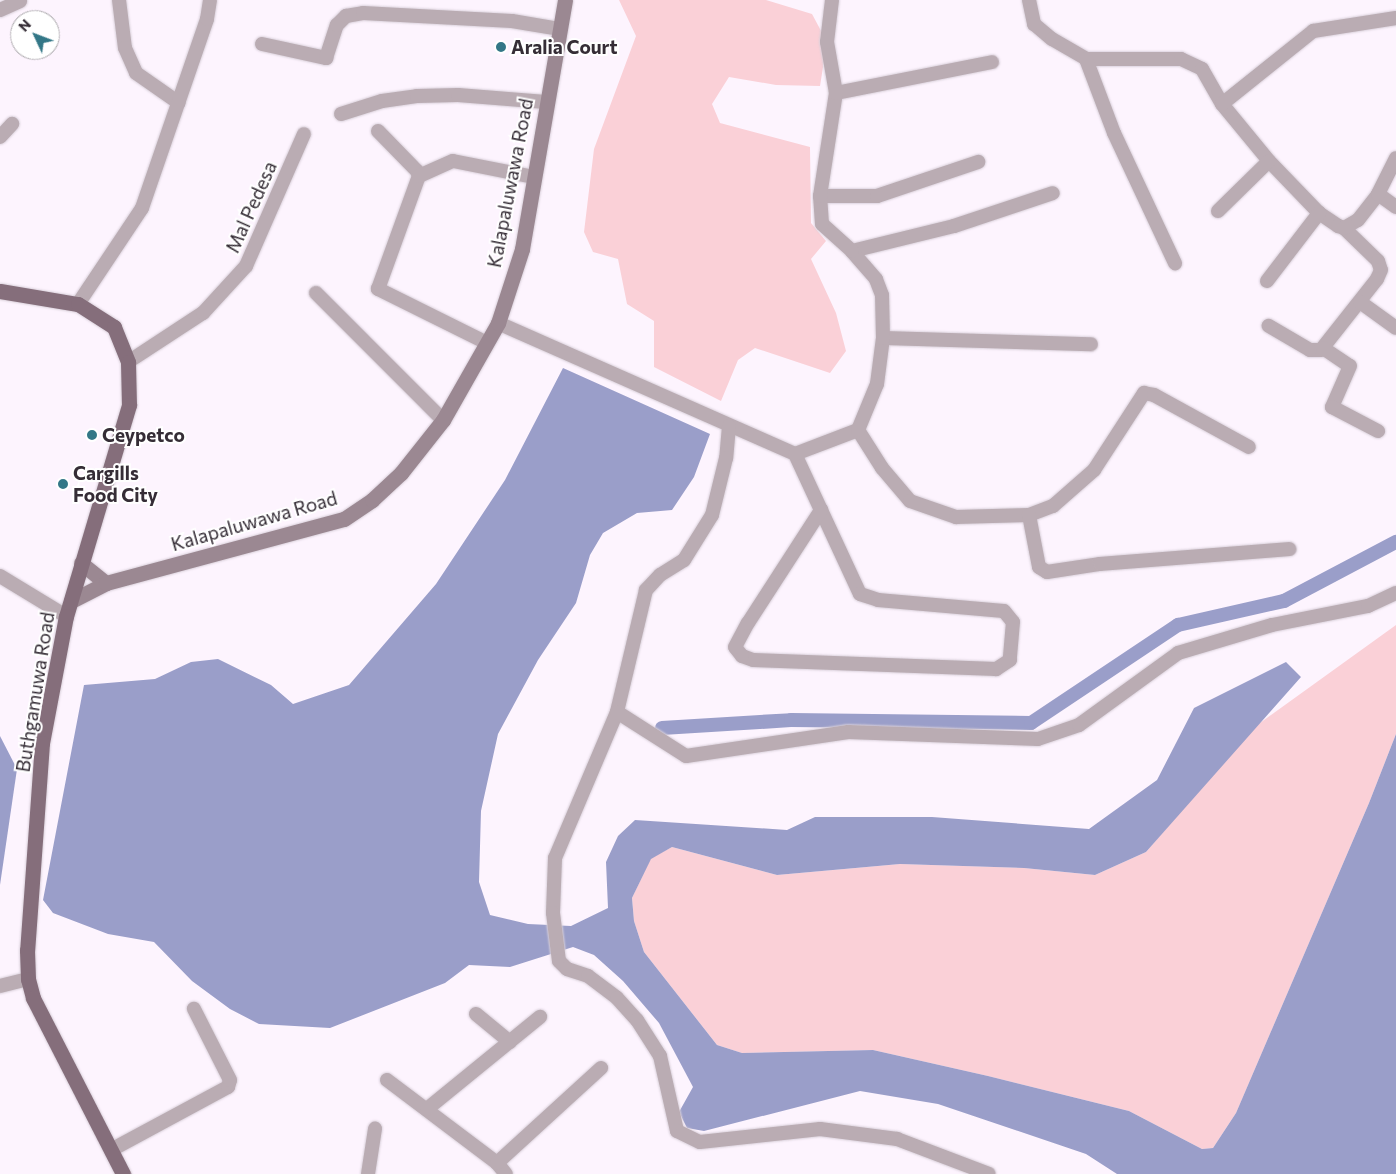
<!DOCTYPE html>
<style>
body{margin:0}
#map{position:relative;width:1396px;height:1174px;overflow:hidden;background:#fdf4fe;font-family:Commissioner,sans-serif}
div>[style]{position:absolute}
.green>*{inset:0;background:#fad0d7}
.water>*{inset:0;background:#9a9ec9}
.canal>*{height:14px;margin:-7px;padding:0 7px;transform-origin:7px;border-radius:7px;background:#9a9ec9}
.roads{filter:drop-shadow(0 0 1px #d9d0da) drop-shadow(0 0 1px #d9d0da)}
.street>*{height:14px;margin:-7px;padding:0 7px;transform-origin:7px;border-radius:7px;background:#baacb3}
.secondary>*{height:15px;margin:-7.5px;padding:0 7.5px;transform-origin:7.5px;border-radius:7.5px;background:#9b8892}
.primary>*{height:15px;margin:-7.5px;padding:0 7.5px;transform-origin:7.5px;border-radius:7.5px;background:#856e7b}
.dots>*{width:14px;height:14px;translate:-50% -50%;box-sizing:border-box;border:2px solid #fff;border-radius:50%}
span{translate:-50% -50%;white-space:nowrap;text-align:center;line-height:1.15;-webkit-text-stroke:4px #fff;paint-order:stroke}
.poi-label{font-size:19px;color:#352d36;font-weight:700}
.left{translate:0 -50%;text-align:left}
.street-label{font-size:19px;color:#352d36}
.north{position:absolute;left:10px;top:10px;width:50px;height:50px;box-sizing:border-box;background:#fff;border:1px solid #aeabaf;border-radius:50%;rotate:313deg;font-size:14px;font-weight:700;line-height:20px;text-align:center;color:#352d36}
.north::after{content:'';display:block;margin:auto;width:18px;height:22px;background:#337787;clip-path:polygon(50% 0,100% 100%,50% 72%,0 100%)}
</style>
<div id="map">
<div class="green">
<i style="clip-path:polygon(619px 0,766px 0,812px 14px,827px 42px,820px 86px,776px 85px,729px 77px,712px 104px,720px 123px,810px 147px,811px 223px,826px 241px,811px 259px,836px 313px,846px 351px,830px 373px,755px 348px,738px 360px,721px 401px,654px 367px,654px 321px,627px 304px,618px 259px,593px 252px,584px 232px,594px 149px,636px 36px)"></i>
<i style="clip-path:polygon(1396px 625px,1396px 734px,1369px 803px,1236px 1113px,1213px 1148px,1202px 1149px,1129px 1111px,988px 1076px,873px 1050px,742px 1053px,717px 1045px,644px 952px,634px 921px,632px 898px,651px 858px,672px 847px,777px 875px,900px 864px,1024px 868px,1095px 875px,1146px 852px,1253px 728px)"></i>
</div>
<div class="water">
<i style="clip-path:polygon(563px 368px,710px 434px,694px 477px,672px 510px,637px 513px,603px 533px,590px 555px,576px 603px,538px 660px,498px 734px,481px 811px,479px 882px,490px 915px,528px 924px,571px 926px,608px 908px,606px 862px,618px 836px,635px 820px,787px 830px,815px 817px,932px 817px,1089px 829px,1157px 780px,1194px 708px,1286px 662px,1301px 677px,1146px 852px,1095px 875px,1024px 868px,900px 864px,777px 875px,672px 847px,651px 859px,632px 898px,634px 921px,644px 952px,717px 1045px,742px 1053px,873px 1050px,988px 1076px,1129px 1111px,1202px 1149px,1213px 1148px,1236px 1113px,1369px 803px,1396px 734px,1396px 1174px,1117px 1174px,1086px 1154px,938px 1104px,860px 1091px,704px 1131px,687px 1128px,679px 1112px,693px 1087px,659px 1023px,623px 981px,594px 955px,573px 947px,510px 967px,469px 965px,445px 983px,330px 1028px,259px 1024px,230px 1009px,192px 981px,154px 942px,108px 934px,53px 913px,43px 900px,84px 685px,155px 679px,191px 662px,218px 659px,271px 685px,293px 704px,349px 685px,436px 584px,505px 480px)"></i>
<i style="clip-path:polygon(0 736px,17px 769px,0 885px)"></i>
</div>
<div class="canal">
<i style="left:662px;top:728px;width:129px;rotate:-3.5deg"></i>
<i style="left:791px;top:720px;width:240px;rotate:0.7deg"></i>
<i style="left:1031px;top:723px;width:177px;rotate:-33.7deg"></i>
<i style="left:1178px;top:625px;width:109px;rotate:-12.8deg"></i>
<i style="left:1284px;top:601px;width:127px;rotate:-27.8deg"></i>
</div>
<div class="roads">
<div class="street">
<i style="left:119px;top:0;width:48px;rotate:82.9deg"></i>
<i style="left:125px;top:48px;width:27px;rotate:66deg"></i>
<i style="left:136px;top:73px;width:52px;rotate:34.9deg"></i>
<i style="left:1029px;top:0;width:25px;rotate:78deg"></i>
<i style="left:1034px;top:24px;width:23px;rotate:40deg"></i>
<i style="left:1052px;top:39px;width:39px;rotate:30deg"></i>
<i style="left:1086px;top:59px;width:95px"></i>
<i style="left:1181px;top:59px;width:23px;rotate:25deg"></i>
<i style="left:1202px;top:69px;width:40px;rotate:60.3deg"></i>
<i style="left:1222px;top:104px;width:74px;rotate:50.5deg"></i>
<i style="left:1269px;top:161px;width:72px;rotate:46.1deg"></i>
<i style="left:1319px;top:213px;width:23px;rotate:34deg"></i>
<i style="left:1338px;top:226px;width:6px;rotate:18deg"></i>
<i style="left:1344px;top:228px;width:47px;rotate:44.1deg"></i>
<i style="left:1378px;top:261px;width:9px;rotate:72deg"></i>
<i style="left:1381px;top:270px;width:10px;rotate:114deg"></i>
<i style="left:1377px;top:279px;width:90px;rotate:128.3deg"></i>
<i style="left:1321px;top:350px;width:11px;rotate:180deg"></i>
<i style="left:1310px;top:350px;width:48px;rotate:-149.7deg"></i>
<i style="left:0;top:10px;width:22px;rotate:-24deg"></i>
<i style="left:262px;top:44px;width:66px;rotate:12.3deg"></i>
<i style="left:326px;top:58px;width:35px;rotate:-72deg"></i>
<i style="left:337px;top:25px;width:13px;rotate:-45deg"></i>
<i style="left:346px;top:16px;width:17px;rotate:-10deg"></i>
<i style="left:363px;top:13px;width:149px;rotate:3.1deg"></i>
<i style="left:512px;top:21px;width:49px;rotate:9.5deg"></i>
<i style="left:1086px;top:59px;width:79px;rotate:69.3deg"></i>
<i style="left:1114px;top:133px;width:144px;rotate:64.9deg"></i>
<i style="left:836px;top:93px;width:159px;rotate:-11.2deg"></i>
<i style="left:1222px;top:104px;width:117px;rotate:-38.7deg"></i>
<i style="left:1313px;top:31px;width:84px;rotate:-8.9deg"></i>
<i style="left:341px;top:114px;width:43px;rotate:-17.6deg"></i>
<i style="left:382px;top:101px;width:35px;rotate:-8deg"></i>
<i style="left:417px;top:96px;width:41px;rotate:-1.4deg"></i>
<i style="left:458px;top:95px;width:88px;rotate:4.5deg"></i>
<i style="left:378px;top:131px;width:56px;rotate:45.7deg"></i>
<i style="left:417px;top:171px;width:5px;rotate:68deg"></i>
<i style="left:0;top:137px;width:18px;rotate:-47deg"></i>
<i style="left:1378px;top:194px;width:22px;rotate:36deg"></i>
<i style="left:820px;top:196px;width:57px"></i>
<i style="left:877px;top:196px;width:107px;rotate:-18.6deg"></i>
<i style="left:1218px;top:211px;width:71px;rotate:-44.4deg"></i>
<i style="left:1344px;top:228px;width:16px;rotate:-30deg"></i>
<i style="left:1358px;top:220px;width:33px;rotate:-52deg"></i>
<i style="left:1378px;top:194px;width:40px;rotate:-63.4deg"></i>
<i style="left:852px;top:251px;width:105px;rotate:-13.8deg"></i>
<i style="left:954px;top:226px;width:104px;rotate:-18.4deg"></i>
<i style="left:1267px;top:281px;width:86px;rotate:-52.6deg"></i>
<i style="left:316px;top:293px;width:180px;rotate:45deg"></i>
<i style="left:1360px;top:302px;width:44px;rotate:35.8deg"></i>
<i style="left:78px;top:304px;width:115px;rotate:-56.3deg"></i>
<i style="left:142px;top:208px;width:200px;rotate:-71deg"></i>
<i style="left:207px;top:19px;width:19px;rotate:-81deg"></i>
<i style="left:498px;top:323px;width:325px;rotate:23.8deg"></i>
<i style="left:795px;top:454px;width:154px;rotate:65.1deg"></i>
<i style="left:860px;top:594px;width:19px;rotate:18deg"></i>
<i style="left:878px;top:600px;width:126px;rotate:5deg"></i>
<i style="left:1004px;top:611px;width:14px;rotate:51deg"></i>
<i style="left:1013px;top:622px;width:38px;rotate:95deg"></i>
<i style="left:1010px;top:660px;width:17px;rotate:147deg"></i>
<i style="left:996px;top:669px;width:243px;rotate:-177.9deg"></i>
<i style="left:753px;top:660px;width:12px;rotate:-160deg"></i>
<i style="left:742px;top:656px;width:11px;rotate:-128deg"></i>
<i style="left:735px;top:647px;width:27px;rotate:-62deg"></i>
<i style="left:748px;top:623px;width:135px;rotate:-57.1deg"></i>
<i style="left:883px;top:338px;width:208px;rotate:1.7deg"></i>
<i style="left:487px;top:343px;width:122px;rotate:-153.6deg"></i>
<i style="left:378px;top:289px;width:120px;rotate:-70.1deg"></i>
<i style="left:419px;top:176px;width:37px;rotate:-24deg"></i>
<i style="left:453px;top:161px;width:83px;rotate:11.2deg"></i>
<i style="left:1323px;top:348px;width:32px;rotate:34deg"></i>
<i style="left:1350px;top:366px;width:45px;rotate:113.7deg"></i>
<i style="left:1332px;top:407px;width:52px;rotate:27.6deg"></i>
<i style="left:128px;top:362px;width:90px;rotate:-33.2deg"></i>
<i style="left:203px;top:313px;width:64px;rotate:-47.5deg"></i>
<i style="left:246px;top:266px;width:144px;rotate:-66.3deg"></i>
<i style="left:729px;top:426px;width:32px;rotate:95deg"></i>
<i style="left:726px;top:458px;width:59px;rotate:103.8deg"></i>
<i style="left:712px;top:515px;width:53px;rotate:121.9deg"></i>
<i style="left:684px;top:560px;width:28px;rotate:148deg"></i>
<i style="left:660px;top:575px;width:21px;rotate:133deg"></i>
<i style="left:646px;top:590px;width:125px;rotate:103.4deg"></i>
<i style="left:617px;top:712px;width:159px;rotate:113deg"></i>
<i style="left:555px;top:858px;width:55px;rotate:92.1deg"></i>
<i style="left:553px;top:913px;width:48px;rotate:82.9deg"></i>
<i style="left:559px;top:961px;width:11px;rotate:45deg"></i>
<i style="left:567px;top:969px;width:22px;rotate:18deg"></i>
<i style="left:588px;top:976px;width:36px;rotate:37deg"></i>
<i style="left:617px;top:998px;width:30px;rotate:48deg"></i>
<i style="left:637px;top:1020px;width:43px;rotate:57.4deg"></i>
<i style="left:660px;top:1056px;width:77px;rotate:77.2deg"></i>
<i style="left:677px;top:1131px;width:25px;rotate:26deg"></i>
<i style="left:700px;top:1142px;width:121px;rotate:-6.2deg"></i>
<i style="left:820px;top:1129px;width:78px;rotate:7.4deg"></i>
<i style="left:897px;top:1139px;width:98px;rotate:20.8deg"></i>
<i style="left:858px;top:430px;width:45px;rotate:57.7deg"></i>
<i style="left:882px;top:468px;width:43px;rotate:49.7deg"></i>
<i style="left:910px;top:501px;width:49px;rotate:19.2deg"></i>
<i style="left:956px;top:517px;width:73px;rotate:-1.6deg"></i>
<i style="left:1029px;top:515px;width:26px;rotate:-21deg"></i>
<i style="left:1053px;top:506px;width:55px;rotate:-41.3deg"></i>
<i style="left:1094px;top:470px;width:92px;rotate:-57deg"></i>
<i style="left:1144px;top:393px;width:10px;rotate:11deg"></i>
<i style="left:1154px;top:395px;width:108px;rotate:28.7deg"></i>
<i style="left:795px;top:454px;width:67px;rotate:-20.9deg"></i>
<i style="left:858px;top:430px;width:50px;rotate:-67.6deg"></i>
<i style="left:877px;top:384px;width:46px;rotate:-82.6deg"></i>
<i style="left:883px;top:338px;width:43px;rotate:-91.3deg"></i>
<i style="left:882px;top:295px;width:17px;rotate:-111deg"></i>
<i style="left:876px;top:279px;width:37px;rotate:-131deg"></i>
<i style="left:852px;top:251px;width:40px;rotate:-138deg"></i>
<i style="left:822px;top:224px;width:28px;rotate:-94deg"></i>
<i style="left:820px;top:196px;width:104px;rotate:-81.2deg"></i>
<i style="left:836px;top:93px;width:52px;rotate:-100deg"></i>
<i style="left:827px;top:42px;width:42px;rotate:-83.2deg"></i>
<i style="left:1029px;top:515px;width:53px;rotate:79.1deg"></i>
<i style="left:1039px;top:567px;width:9px;rotate:32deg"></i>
<i style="left:1047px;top:572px;width:54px;rotate:-8.6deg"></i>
<i style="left:1100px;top:564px;width:190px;rotate:-4.5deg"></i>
<i style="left:0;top:576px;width:77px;rotate:31.2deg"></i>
<i style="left:617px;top:712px;width:82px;rotate:32.5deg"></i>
<i style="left:686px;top:756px;width:164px;rotate:-8.4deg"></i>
<i style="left:848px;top:732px;width:190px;rotate:2.1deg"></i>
<i style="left:1038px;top:739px;width:43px;rotate:-18.9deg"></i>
<i style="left:1079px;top:725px;width:122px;rotate:-36deg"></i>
<i style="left:1178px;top:653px;width:98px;rotate:-16.6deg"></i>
<i style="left:1272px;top:625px;width:98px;rotate:-11.2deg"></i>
<i style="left:1368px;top:606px;width:31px;rotate:-25deg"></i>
<i style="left:0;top:986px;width:29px;rotate:-14deg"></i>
<i style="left:476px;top:1014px;width:44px;rotate:39.5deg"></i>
<i style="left:387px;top:1080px;width:138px;rotate:37deg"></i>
<i style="left:497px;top:1163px;width:14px;rotate:51deg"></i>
<i style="left:427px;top:1109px;width:146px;rotate:-39.2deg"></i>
<i style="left:111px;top:1150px;width:133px;rotate:-28.3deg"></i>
<i style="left:228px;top:1087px;width:7px;rotate:-74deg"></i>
<i style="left:230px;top:1080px;width:80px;rotate:-116.9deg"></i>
<i style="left:497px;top:1163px;width:141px;rotate:-42.4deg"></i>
<i style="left:368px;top:1174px;width:46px;rotate:-81.2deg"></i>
</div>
<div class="secondary">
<i style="left:81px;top:563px;width:32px;rotate:39deg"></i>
<i style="left:71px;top:601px;width:39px;rotate:-27deg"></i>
<i style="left:106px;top:583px;width:246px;rotate:-15.1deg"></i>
<i style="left:344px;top:519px;width:34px;rotate:-34deg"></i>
<i style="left:372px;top:500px;width:40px;rotate:-43deg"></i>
<i style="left:401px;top:473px;width:68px;rotate:-51.6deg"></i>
<i style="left:443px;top:420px;width:112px;rotate:-60.4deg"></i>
<i style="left:498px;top:323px;width:78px;rotate:-72deg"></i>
<i style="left:522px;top:249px;width:253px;rotate:-80.2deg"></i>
</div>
<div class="primary">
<i style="left:0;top:291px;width:79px;rotate:9.5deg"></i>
<i style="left:78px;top:304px;width:43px;rotate:32.6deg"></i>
<i style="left:114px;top:327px;width:38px;rotate:68deg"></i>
<i style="left:128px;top:362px;width:43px;rotate:88.7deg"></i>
<i style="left:129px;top:405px;width:220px;rotate:106.6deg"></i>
<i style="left:66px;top:616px;width:129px;rotate:100.7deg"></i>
<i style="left:42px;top:743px;width:208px;rotate:94.1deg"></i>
<i style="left:27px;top:950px;width:29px;rotate:88deg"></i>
<i style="left:28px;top:979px;width:20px;rotate:75deg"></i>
<i style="left:33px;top:998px;width:198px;rotate:62.9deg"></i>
</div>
</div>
<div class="dots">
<i style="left:501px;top:47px;background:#337787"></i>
<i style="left:92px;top:435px;background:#337787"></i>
<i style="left:63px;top:484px;background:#337787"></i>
</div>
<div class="poi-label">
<span class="left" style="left:511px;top:47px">Aralia Court</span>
<span class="left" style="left:102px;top:435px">Ceypetco</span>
<span class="left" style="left:73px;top:484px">Cargills<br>Food City</span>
</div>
<div class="street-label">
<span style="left:510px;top:183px;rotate:-79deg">Kalapaluwawa Road</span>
<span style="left:251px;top:207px;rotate:-66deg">Mal Pedesa</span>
<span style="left:254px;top:521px;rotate:-16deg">Kalapaluwawa Road</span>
<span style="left:35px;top:692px;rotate:-81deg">Buthgamuwa Road</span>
</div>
<div class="north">N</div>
</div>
